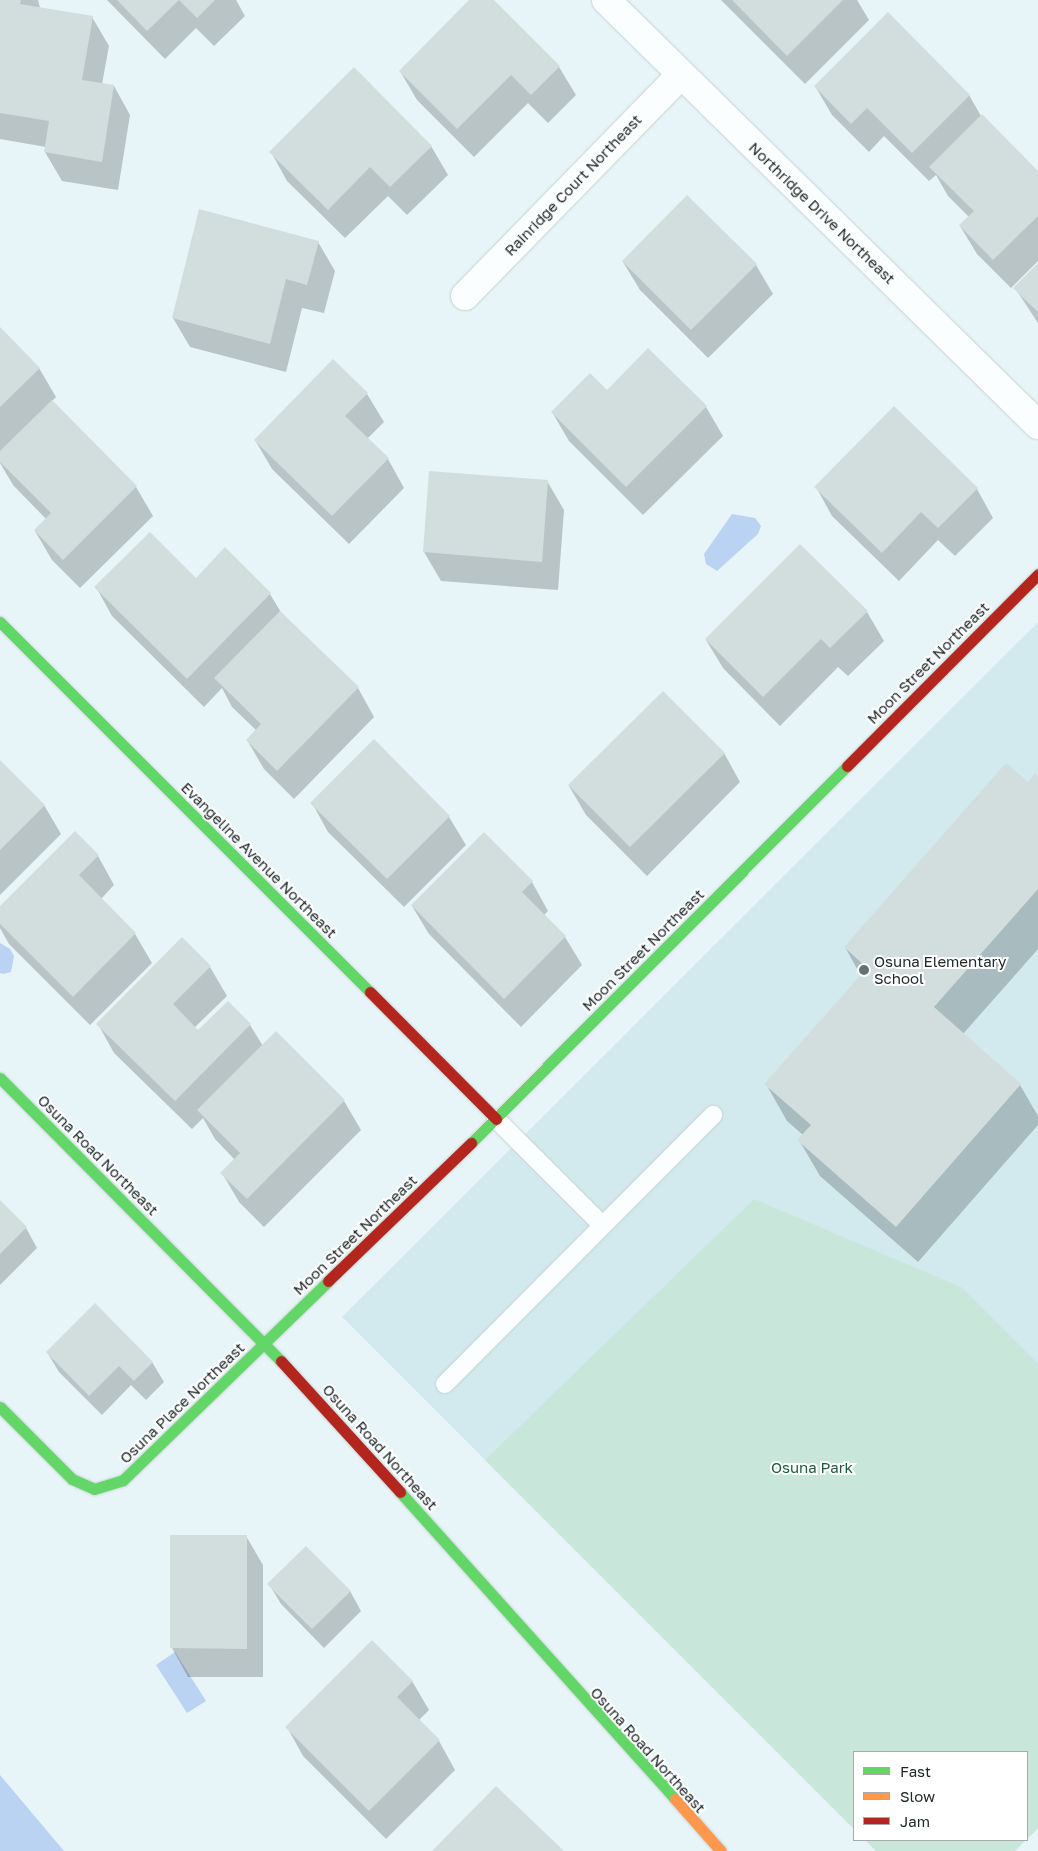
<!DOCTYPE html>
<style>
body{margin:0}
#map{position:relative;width:1038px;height:1851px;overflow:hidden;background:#e7f5f8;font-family:"Golos Text",sans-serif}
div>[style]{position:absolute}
.built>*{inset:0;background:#d2eaee}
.green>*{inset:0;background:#c9e6da}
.water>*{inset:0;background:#bad3f2}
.shadow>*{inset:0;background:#0003}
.building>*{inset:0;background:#d2ddde}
.roads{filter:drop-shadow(0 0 1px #c7d2d4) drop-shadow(0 0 1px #c7d2d4)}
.lane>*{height:18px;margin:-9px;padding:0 9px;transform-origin:9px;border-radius:9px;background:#fbfefe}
.street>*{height:28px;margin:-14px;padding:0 14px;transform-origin:14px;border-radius:14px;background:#fbfefe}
.fast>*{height:11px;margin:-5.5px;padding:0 5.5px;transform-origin:5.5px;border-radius:5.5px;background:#63d668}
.slow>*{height:11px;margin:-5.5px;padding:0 5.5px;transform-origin:5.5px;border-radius:5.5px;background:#ff974d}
.jam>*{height:11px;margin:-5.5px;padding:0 5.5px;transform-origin:5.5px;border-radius:5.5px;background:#b3261e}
.dots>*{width:14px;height:14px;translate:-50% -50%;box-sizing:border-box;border:2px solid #fff;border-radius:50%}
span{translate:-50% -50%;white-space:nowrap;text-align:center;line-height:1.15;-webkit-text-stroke:4px #fff;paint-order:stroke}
.street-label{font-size:15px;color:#202a2b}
.poi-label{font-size:15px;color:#202a2b}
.left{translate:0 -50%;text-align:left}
.park-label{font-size:15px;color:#1d5a3e}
.legend{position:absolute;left:853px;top:1751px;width:175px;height:90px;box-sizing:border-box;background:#fff;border:1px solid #a6aaaa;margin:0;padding:6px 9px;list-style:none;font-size:15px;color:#202a2b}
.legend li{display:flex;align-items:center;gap:10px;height:25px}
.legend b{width:25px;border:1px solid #a6aaaa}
</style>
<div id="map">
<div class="built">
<i style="clip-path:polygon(1038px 622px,1038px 1828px,1027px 1839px,1027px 1752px,854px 1752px,854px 1829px,342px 1317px)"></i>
</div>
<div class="green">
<i style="clip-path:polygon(754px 1199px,961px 1287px,1038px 1364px,1038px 1828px,1027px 1839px,1027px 1752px,854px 1752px,854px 1829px,485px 1460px)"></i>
<i style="clip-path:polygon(865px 1840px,1026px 1840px,1015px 1851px,876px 1851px)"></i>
</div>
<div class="water">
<i style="clip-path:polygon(732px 514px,755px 518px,761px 526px,758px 534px,717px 571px,706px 564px,704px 554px)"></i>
<i style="clip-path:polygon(0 943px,10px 949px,14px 956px,11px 972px,3px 974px,0 973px)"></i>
<i style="clip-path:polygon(175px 1652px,206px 1701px,187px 1713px,156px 1665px)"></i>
<i style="clip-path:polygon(0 1775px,64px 1851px,0 1851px)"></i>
</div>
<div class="shadow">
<i style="clip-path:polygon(0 0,38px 0,40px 8px,92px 17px,109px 46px,102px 84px,114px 86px,130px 115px,118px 190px,62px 181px,45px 152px,46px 147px,0 139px)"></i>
<i style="clip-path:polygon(107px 0,236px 0,245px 16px,214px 46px,196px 28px,165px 59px)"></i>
<i style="clip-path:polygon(471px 0,492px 0,559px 67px,576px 95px,548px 123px,528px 103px,474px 157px,417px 100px,400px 71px)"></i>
<i style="clip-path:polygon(721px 0,857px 0,869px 20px,805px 84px)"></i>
<i style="clip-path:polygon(815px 86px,969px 95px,981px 116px,1038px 173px,1038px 261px,1011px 288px,977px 254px,960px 226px,969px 217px,948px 196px,936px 175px,929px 181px,884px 136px,869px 152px,832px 115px)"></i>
<i style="clip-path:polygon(431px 146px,448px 175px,407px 215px,388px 196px,345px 238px,287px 181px,271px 152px)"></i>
<i style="clip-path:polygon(318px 242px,335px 271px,324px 313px,302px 308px,286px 372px,190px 347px,173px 318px)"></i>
<i style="clip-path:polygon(623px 262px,756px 265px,773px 294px,708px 358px,640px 290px)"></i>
<i style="clip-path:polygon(1038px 265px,1038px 323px,1015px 288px)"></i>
<i style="clip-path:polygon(0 329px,39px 368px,56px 397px,51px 402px,136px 487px,153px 516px,80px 588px,52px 560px,35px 531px,47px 520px,13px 485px,0 463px)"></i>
<i style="clip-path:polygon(607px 391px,706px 407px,723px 436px,643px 515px,569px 441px,552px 412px)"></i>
<i style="clip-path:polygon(367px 394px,384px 422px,367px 439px,388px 459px,404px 488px,349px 544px,272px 469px,255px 440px)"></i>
<i style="clip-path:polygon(547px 481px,564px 510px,558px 590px,441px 581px,424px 552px)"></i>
<i style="clip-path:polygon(816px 487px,977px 489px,993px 518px,955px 556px,938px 540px,899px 581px,832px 516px)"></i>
<i style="clip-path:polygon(225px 549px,270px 594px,282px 614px,358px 688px,374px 717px,294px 799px,264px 769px,247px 740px,256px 730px,232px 707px,222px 688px,204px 707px,112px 616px,96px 587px,196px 579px)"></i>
<i style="clip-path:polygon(867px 612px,884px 641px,848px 676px,838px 667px,780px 726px,723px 668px,706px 640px)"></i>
<i style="clip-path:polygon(724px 753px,740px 782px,647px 876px,586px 815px,569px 786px)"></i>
<i style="clip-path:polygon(0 762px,44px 805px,61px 834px,0 895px)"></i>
<i style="clip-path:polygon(1038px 777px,1038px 949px,963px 1034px,1020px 1085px,1038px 1116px,1038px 1125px,918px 1262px,820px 1176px,799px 1140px,803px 1135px,787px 1121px,766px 1084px,861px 976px,845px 947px)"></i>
<i style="clip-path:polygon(312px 803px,449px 817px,466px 845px,404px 907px,328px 832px)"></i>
<i style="clip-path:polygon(98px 856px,114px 885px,101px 899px,135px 934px,152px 963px,90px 1025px,9px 944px,0 928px,0 908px)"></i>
<i style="clip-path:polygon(532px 882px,548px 911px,544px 915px,565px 937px,582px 965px,521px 1027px,429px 934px,412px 906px)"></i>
<i style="clip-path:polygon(210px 967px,227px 996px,194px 1028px,198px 1032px,228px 1003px,250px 1025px,263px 1046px,276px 1033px,344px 1101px,361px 1130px,264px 1227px,239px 1202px,222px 1173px,235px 1160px,215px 1139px,203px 1118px,192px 1129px,114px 1053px,98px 1024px)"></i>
<i style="clip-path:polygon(0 1202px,26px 1228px,37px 1248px,0 1285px)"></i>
<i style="clip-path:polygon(47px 1352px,152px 1362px,164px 1382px,146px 1400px,131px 1385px,102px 1415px,59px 1372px)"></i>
<i style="clip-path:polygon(171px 1536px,246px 1536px,263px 1565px,263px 1677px,188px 1677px,172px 1648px)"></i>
<i style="clip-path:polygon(269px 1584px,350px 1591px,361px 1611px,324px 1648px,281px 1604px)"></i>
<i style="clip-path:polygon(412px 1681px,429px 1710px,418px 1721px,439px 1741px,455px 1770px,386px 1839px,303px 1756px,287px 1727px)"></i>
</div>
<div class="building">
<i style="clip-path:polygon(0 0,21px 0,20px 4px,93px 16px,82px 80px,114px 85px,102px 162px,44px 152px,49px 121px,0 113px)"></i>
<i style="clip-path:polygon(117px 0,215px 0,197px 18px,179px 0,147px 31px)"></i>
<i style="clip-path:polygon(469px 0,494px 0,560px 66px,531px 95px,511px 75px,457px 129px,399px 71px)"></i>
<i style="clip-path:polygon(732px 0,843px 0,787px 56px)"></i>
<i style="clip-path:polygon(888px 12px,970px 95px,912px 153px,867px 108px,851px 124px,814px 86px)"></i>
<i style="clip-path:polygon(354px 67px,432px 146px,390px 187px,370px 167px,328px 210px,269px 152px)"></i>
<i style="clip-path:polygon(982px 114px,1038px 171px,1038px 216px,993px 260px,959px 225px,974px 211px,929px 167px)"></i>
<i style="clip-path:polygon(687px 195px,757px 264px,691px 330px,622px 261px)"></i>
<i style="clip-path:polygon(199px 209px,319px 241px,307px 285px,286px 279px,270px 344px,172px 318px)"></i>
<i style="clip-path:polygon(1038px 263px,1038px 312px,1013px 288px)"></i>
<i style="clip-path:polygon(0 327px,40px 368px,0 407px)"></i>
<i style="clip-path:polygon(648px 348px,707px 406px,626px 487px,551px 412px,590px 373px,607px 390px)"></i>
<i style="clip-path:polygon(333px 359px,368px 393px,345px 416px,389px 458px,332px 516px,254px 440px)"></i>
<i style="clip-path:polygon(52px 400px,137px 486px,63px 560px,34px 530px,51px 513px,0 462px,0 451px)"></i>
<i style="clip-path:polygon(894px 406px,978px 488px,938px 528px,921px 512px,882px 553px,814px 487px)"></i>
<i style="clip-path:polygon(429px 471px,548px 480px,542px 562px,423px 552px)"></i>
<i style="clip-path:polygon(150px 532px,196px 578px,225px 547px,271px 593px,187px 679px,94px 587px)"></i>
<i style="clip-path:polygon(800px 544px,868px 611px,830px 648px,821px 639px,763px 697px,705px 639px)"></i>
<i style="clip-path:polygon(280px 611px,359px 687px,277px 771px,246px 740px,261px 724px,214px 678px)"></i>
<i style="clip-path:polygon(663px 691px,725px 753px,630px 847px,568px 785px)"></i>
<i style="clip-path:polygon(374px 739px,450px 816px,387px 879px,310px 803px)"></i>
<i style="clip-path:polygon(0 760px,45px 805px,0 850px)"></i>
<i style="clip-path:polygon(1006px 763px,1028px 782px,1035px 773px,1038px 775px,1038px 889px,934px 1007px,1021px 1084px,896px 1227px,797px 1140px,811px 1125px,764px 1084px,867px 968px,844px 947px)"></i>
<i style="clip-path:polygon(75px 831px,99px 855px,79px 875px,136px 933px,73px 997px,0 924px,0 906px)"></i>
<i style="clip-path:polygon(484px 832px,533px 881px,522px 892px,566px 936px,504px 999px,411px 905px)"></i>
<i style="clip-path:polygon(182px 937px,211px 966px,173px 1004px,198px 1030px,228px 1001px,251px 1024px,175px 1101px,96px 1024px)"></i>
<i style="clip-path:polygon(276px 1031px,345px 1100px,247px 1199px,220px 1173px,240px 1153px,197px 1110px)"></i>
<i style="clip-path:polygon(0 1200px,27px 1227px,0 1254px)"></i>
<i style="clip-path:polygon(95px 1303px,153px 1362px,134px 1381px,119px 1366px,89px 1396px,46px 1352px)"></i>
<i style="clip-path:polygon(170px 1535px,247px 1535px,247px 1649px,170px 1648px)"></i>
<i style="clip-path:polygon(306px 1546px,351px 1591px,312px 1629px,267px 1584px)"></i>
<i style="clip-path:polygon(372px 1640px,413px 1681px,397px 1697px,440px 1740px,369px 1811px,285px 1727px)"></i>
<i style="clip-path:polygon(496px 1786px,564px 1851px,432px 1851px)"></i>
</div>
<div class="roads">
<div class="lane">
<i style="left:496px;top:1119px;width:148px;rotate:45deg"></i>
<i style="left:445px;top:1384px;width:380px;rotate:-45.1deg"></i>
</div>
<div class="street">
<i style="left:606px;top:0;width:606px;rotate:44.53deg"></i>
<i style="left:465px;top:296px;width:309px;rotate:-45.7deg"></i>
</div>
<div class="fast">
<i style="left:0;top:622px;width:523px;rotate:45deg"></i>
<i style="left:0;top:1078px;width:399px;rotate:45.2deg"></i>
<i style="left:471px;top:1143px;width:532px;rotate:-45.08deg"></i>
<i style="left:0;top:1407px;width:102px;rotate:45deg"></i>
<i style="left:72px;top:1479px;width:24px;rotate:24deg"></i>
<i style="left:94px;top:1489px;width:30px;rotate:-17deg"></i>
<i style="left:123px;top:1480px;width:286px;rotate:-44.1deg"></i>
<i style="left:400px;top:1492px;width:412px;rotate:48.1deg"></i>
</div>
<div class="slow">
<i style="left:675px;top:1799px;width:69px;rotate:48.5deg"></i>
</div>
<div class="jam">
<i style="left:847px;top:766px;width:271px;rotate:-45.1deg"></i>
<i style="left:370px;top:992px;width:179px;rotate:45.2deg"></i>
<i style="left:328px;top:1281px;width:199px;rotate:-44deg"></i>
<i style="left:281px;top:1361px;width:177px;rotate:47.7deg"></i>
</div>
</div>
<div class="dots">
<i style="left:864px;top:970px;background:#667173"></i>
</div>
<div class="street-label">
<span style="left:573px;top:185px;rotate:-46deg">Rainridge Court Northeast</span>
<span style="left:822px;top:213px;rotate:44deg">Northridge Drive Northeast</span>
<span style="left:928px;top:663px;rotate:-45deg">Moon Street Northeast</span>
<span style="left:259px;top:860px;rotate:45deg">Evangeline Avenue Northeast</span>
<span style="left:643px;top:950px;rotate:-45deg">Moon Street Northeast</span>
<span style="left:98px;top:1155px;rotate:45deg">Osuna Road Northeast</span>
<span style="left:355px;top:1235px;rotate:-44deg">Moon Street Northeast</span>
<span style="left:182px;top:1403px;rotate:-44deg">Osuna Place Northeast</span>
<span style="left:380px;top:1447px;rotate:48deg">Osuna Road Northeast</span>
<span style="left:648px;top:1750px;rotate:48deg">Osuna Road Northeast</span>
</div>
<div class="poi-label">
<span class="left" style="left:874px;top:970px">Osuna Elementary<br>School</span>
</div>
<div class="park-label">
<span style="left:812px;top:1468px">Osuna Park</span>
</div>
<ul class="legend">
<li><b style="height:6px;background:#63d668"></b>Fast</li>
<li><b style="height:6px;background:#ff974d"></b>Slow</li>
<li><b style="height:6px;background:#b3261e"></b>Jam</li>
</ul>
</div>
